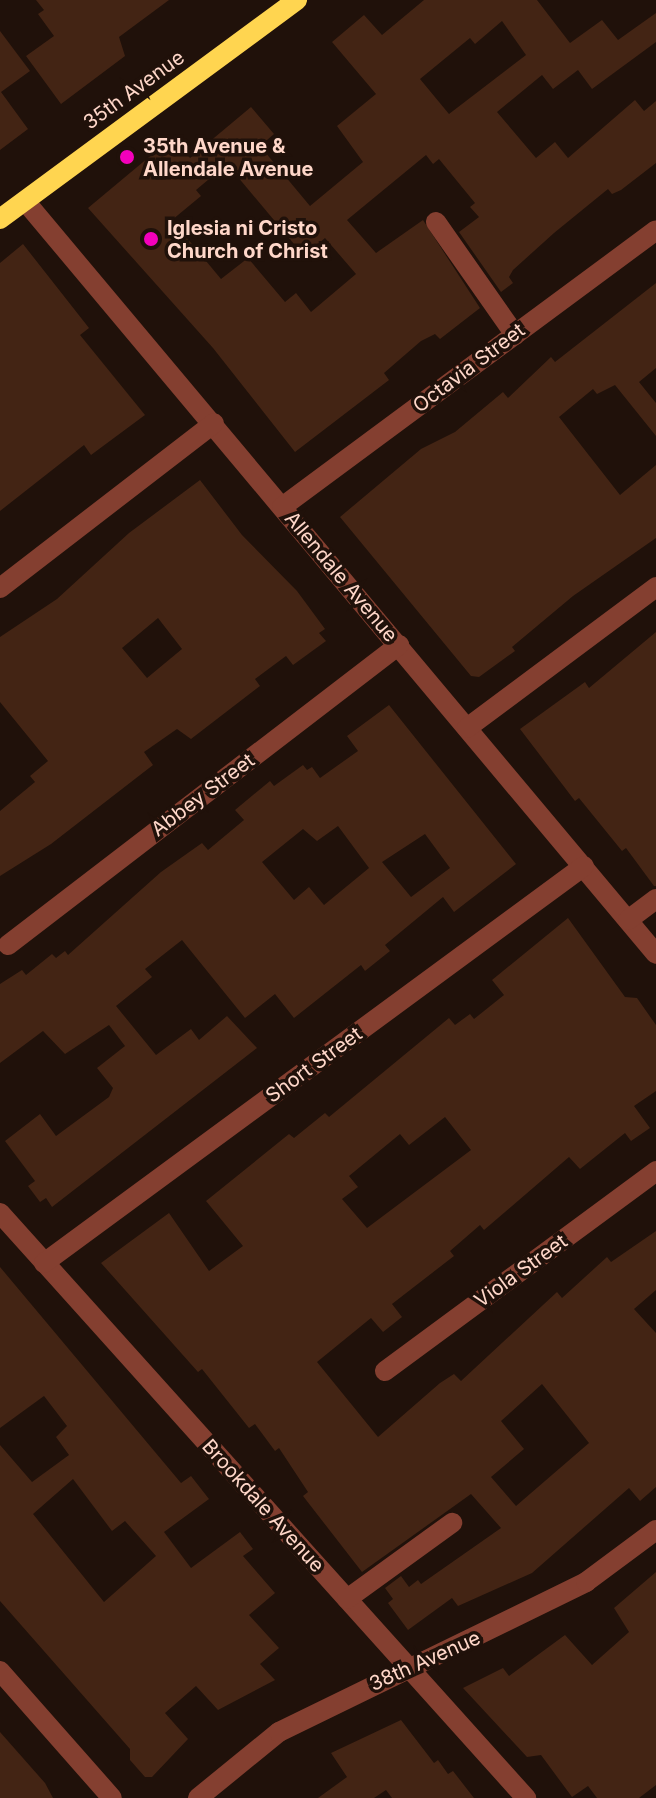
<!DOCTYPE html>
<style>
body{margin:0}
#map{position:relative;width:656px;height:1798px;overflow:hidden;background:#20110a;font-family:Inter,sans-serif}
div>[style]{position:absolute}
.building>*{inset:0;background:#432414}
.minor>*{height:20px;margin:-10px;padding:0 10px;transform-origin:10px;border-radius:10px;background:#843f30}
.major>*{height:20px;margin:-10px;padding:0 10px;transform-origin:10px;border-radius:10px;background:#ffd550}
.dots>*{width:22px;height:22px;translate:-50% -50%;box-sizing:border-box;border:4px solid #20110a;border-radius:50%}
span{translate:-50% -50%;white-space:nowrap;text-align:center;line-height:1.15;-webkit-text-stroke:7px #20110a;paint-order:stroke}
.street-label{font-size:20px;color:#ffd7c9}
.poi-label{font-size:20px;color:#ffd7c9;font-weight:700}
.left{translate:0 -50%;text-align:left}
</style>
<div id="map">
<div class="building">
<i style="clip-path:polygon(36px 0,169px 0,119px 37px,125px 56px,61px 104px,26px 56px,54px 36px,38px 14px,44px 10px)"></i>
<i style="clip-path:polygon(evenodd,424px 0,537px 0,570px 43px,602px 20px,618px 40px,656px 13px,656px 42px,592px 89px,578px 70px,553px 89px,542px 75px,497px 112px,536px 158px,555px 142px,568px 158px,635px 100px,644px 111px,656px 101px,656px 163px,621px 190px,612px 194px,608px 189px,554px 233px,513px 270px,509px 277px,513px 283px,501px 292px,459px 232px,479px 217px,470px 207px,475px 203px,439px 159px,433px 164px,426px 155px,347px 220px,376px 253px,423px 220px,480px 308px,440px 339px,435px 334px,421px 341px,384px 373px,389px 380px,295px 452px,213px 348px,88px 208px,173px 137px,190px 158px,251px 107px,274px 134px,260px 146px,310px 206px,363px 162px,337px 126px,376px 94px,332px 42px,364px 15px,382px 35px,424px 0,502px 21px,526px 55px,449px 114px,420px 79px,470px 38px,475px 44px,502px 21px,424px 0,227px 164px,304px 256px,325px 238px,356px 274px,311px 312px,296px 293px,285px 302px,248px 258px,221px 279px,172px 220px,201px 196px,196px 190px,227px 164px)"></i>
<i style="clip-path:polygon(0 31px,30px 71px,1px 92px,28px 129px,0 150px)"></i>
<i style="clip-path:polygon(23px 244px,89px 328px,80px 335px,145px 415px,91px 455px,84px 445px,0 511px,0 263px)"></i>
<i style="clip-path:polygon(656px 283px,656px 368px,639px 382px,656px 403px,656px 436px,615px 385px,597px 394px,593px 389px,559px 417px,620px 495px,656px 465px,656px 538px,573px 596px,512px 647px,515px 651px,479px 677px,471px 676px,340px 517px,421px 449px,455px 432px,503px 392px,508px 398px,551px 357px,555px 362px)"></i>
<i style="clip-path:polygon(evenodd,200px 480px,242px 535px,297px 591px,325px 629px,319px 633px,326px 641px,293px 665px,286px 656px,255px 679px,260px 686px,191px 739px,177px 729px,144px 752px,153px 765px,51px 844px,0 876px,0 811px,35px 782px,30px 776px,48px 761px,0 702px,0 637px,57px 599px,129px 533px,200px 480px,158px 618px,182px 649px,147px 678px,122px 648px,158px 618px)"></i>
<i style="clip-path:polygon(656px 632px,656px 886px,654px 886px,626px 848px,622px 851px,579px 798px,575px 801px,520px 729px,585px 682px,589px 688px)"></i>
<i style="clip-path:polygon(evenodd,389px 705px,516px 864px,454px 912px,443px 897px,385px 945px,390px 951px,365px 971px,361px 965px,294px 1018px,275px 994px,245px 1018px,182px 940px,145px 969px,152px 977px,116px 1006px,156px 1055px,191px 1029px,199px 1040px,227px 1016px,257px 1048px,52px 1207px,46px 1198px,40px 1202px,28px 1186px,35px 1181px,5px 1141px,40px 1114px,56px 1136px,109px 1097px,113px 1088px,97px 1068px,125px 1046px,109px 1025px,65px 1054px,43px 1031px,0 1063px,0 984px,22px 970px,26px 975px,52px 954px,56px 958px,65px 951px,68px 955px,161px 872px,202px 843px,208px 850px,244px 820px,235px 810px,270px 781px,274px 786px,303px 765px,307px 770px,312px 767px,320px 778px,358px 751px,347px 736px,389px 705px,338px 826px,369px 868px,324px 905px,309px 887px,294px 900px,262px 862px,303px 829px,317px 841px,338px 826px,389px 705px,425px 834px,450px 868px,411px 897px,382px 862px,425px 834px)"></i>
<i style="clip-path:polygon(evenodd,568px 918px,625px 997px,637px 998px,656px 1025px,656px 1091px,634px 1106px,650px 1128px,631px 1141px,625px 1133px,580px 1169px,569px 1157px,484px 1230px,480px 1225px,450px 1251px,454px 1256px,392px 1304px,402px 1317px,383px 1332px,371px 1318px,317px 1362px,378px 1437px,440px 1383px,454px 1374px,461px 1381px,557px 1292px,562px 1298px,607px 1257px,611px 1262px,656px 1231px,656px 1290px,634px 1309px,656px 1333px,656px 1487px,640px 1501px,629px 1488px,532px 1573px,458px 1606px,452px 1598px,408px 1630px,388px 1603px,393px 1599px,385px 1588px,401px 1576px,409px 1587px,418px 1580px,421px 1584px,501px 1528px,471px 1494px,362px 1572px,303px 1496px,308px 1492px,279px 1448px,275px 1451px,255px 1424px,249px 1428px,202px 1369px,198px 1372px,101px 1263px,169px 1213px,209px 1271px,243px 1246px,206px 1201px,289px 1134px,294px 1138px,325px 1113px,329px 1117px,449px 1018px,455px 1025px,470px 1014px,474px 1019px,504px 995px,492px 980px,568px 918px,445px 1117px,471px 1150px,367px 1228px,342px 1199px,358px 1187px,349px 1176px,400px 1134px,409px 1145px,445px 1117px,568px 918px,542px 1384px,589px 1443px,516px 1506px,491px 1477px,524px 1449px,501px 1421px,542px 1384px)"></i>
<i style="clip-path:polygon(evenodd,0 1267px,181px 1483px,191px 1476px,209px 1499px,164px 1532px,191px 1568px,240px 1532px,253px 1549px,243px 1556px,275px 1593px,249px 1615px,279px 1648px,260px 1664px,275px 1680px,218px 1710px,196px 1686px,165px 1713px,188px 1739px,152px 1777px,145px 1777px,130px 1760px,130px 1749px,0 1601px,0 1445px,32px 1482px,69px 1455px,56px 1437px,67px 1426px,44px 1396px,0 1428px,0 1267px,73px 1479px,112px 1531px,125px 1521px,156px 1556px,104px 1602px,33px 1514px,73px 1479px)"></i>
<i style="clip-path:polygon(656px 1572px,656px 1785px,639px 1798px,597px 1798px,588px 1786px,572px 1797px,541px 1755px,527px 1757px,463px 1688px,503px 1668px,509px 1676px,565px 1635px,592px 1665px,629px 1632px,614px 1608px)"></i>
<i style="clip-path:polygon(401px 1720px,434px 1763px,438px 1760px,448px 1774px,453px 1771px,474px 1798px,392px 1798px,386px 1790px,374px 1798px,318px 1798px,347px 1777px,331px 1753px)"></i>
<i style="clip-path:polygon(0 1732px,45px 1783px,53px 1798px,0 1798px)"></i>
</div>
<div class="minor">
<i style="left:25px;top:201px;width:982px;rotate:50.04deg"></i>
<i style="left:436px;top:222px;width:138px;rotate:55deg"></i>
<i style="left:282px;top:507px;width:465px;rotate:-36.5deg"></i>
<i style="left:0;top:588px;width:270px;rotate:-37.6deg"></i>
<i style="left:467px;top:728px;width:236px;rotate:-36.7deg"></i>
<i style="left:628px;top:920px;width:35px;rotate:-37deg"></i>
<i style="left:8px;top:945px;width:493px;rotate:-37.5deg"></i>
<i style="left:0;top:1213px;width:787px;rotate:48.04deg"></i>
<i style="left:44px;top:1263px;width:670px;rotate:-36.32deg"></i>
<i style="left:385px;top:1371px;width:337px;rotate:-36.4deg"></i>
<i style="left:347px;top:1599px;width:130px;rotate:-35.9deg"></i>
<i style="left:0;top:1671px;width:169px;rotate:48.6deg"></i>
<i style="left:198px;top:1798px;width:104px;rotate:-39.2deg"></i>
<i style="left:279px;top:1732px;width:342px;rotate:-26deg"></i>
<i style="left:586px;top:1582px;width:87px;rotate:-36.6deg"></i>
</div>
<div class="major">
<i style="left:0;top:219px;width:369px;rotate:-36.4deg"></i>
</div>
<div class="dots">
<i style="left:127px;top:157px;background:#f400bb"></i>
<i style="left:151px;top:239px;background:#f400bb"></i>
</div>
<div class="street-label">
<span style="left:134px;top:90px;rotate:-36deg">35th Avenue</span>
<span style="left:469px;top:368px;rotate:-37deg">Octavia Street</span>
<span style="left:341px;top:577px;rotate:50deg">Allendale Avenue</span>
<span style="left:203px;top:795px;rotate:-37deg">Abbey Street</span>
<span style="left:314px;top:1065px;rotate:-36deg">Short Street</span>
<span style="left:521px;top:1271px;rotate:-36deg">Viola Street</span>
<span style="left:263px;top:1506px;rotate:48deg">Brookdale Avenue</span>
<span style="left:425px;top:1661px;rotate:-24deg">38th Avenue</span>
</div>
<div class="poi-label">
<span class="left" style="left:143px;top:158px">35th Avenue &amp;<br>Allendale Avenue</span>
<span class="left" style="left:167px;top:240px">Iglesia ni Cristo<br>Church of Christ</span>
</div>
</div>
